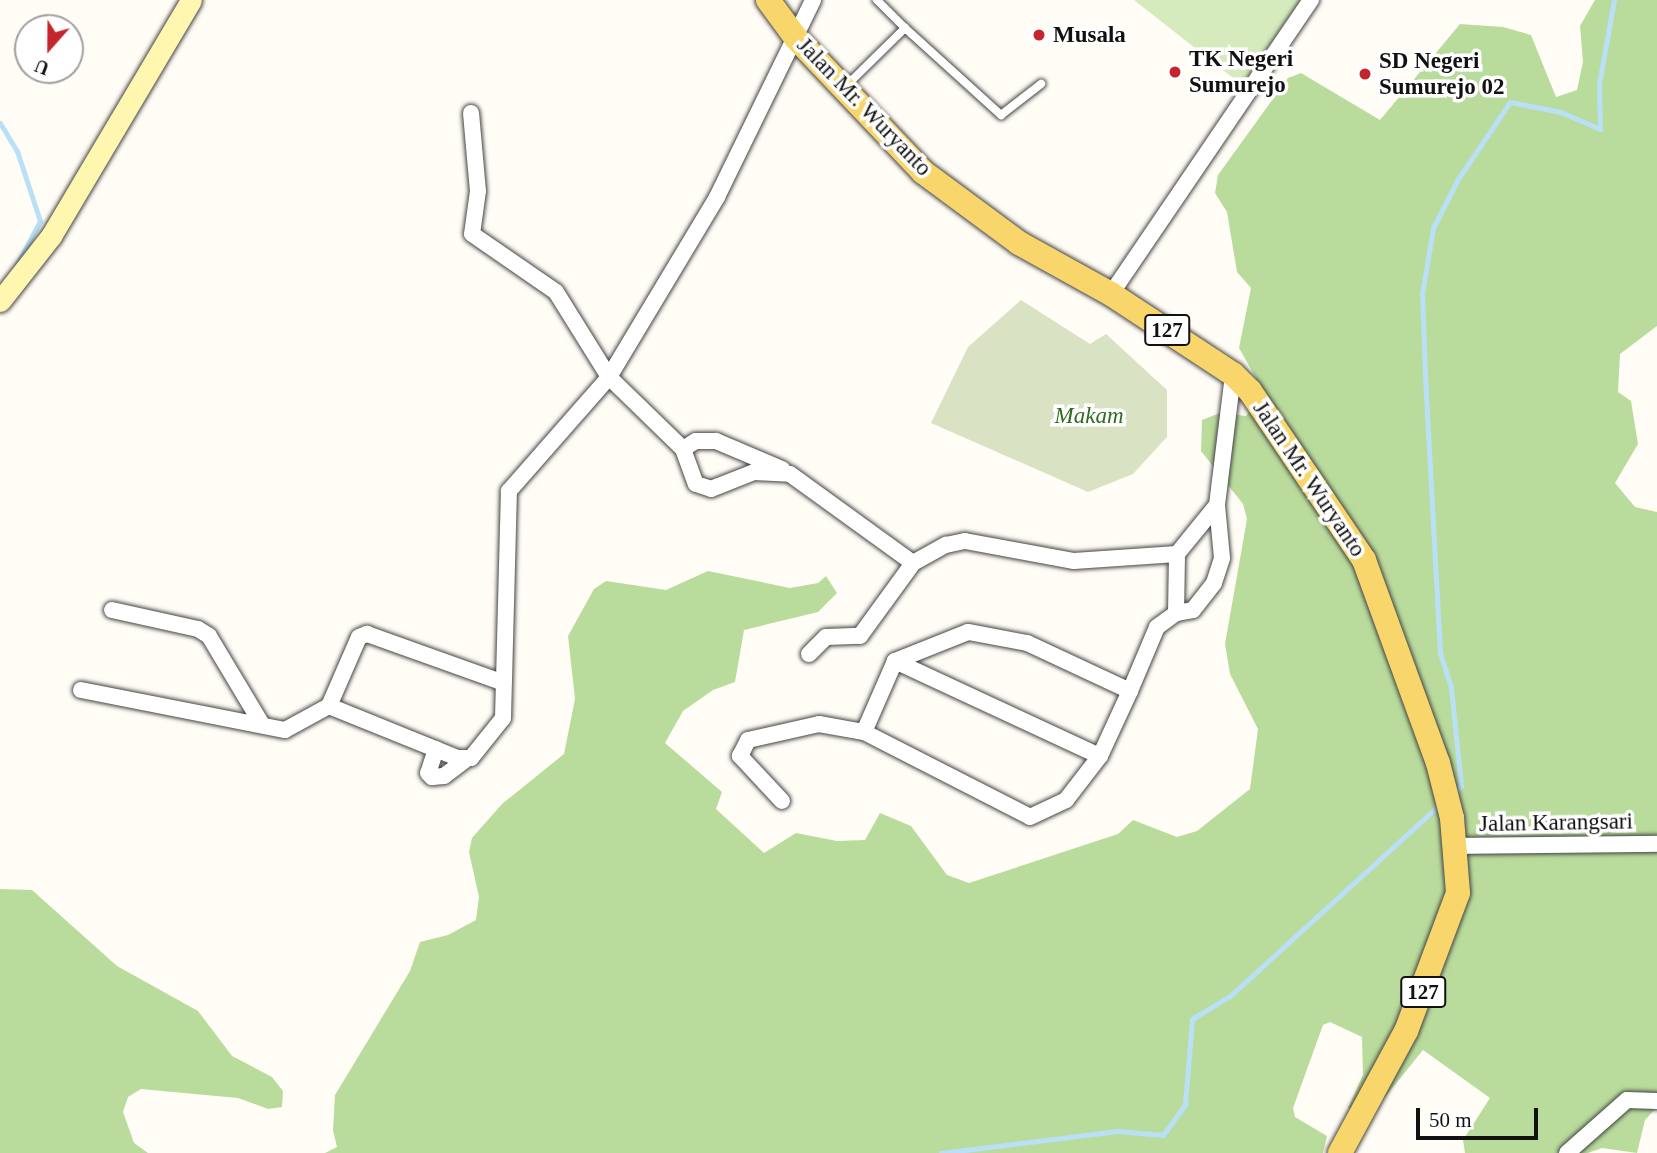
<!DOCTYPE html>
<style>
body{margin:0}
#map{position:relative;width:1657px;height:1153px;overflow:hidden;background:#fffdf5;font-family:"Times New Roman",serif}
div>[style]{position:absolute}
.green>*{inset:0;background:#d5ebbd}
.forest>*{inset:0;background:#b9dc9c}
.cemetery>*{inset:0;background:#d9e3c4}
.stream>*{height:5px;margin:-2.5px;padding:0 2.5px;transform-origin:2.5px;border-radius:2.5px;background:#b9e0f7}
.roads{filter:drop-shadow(0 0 2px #444) drop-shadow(0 0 2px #444)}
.lane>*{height:8px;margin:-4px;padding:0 4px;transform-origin:4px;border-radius:4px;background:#fff}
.street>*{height:16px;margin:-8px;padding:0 8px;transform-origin:8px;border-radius:8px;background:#fff}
.secondary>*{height:21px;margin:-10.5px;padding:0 10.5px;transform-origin:10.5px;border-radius:10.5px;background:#fff6b0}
.primary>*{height:24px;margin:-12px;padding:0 12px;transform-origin:12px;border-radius:12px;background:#f9d66b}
.dots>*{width:19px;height:19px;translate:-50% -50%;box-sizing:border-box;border:4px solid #fff;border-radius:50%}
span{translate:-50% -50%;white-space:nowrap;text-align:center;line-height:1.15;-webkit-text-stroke:7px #fff;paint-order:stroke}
.shield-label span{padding:2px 5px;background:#fff;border:2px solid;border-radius:5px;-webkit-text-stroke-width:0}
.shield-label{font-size:21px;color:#111;font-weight:700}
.poi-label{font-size:23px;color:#111;font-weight:700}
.left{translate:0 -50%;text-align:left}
.street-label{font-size:23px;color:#111}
.park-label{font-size:23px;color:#2f6b1f;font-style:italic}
.north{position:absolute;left:14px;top:14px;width:70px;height:70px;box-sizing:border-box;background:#fff;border:2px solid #a0a0a0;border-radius:50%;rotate:201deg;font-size:19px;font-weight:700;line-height:28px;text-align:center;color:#111}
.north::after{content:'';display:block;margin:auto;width:24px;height:32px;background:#c4262e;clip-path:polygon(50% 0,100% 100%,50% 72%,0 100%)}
.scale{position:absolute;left:1416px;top:1108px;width:122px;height:32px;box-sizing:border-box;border:4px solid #111;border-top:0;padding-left:9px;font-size:21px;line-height:24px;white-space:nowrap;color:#111;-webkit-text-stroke:5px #fff;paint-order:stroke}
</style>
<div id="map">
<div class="green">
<i style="clip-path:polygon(1134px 0,1301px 0,1242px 85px)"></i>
</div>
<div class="forest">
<i style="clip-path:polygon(1595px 0,1657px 0,1657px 326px,1620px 354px,1618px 392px,1631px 401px,1638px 444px,1615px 483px,1635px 507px,1657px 512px,1657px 1107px,1645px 1120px,1637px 1153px,1602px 1148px,1588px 1153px,1465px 1153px,1463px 1140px,1490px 1098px,1423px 1050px,1369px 1117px,1348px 1108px,1363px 1075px,1362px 1037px,1330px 1022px,1323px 1025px,1293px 1108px,1295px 1117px,1327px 1136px,1323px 1153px,325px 1153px,337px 1147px,333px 1130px,335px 1095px,410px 971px,420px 942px,448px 935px,476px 920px,479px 897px,469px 852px,472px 838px,502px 804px,564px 754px,575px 699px,568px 636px,594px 589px,606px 581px,666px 590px,708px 571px,790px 588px,818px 583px,826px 576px,837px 593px,818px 612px,744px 630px,735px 682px,713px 690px,683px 711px,665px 743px,722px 792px,716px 809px,764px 853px,796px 833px,837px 841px,865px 840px,880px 813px,911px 826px,947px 875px,969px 883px,1118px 834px,1133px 820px,1177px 837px,1197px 831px,1250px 789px,1258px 729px,1230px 674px,1225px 644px,1247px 519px,1243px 504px,1201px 451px,1202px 420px,1220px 413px,1246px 416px,1265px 394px,1239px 348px,1251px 288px,1237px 272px,1227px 212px,1215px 193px,1218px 175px,1288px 78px,1301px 73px,1380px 120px,1460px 24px,1503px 27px,1531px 35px,1556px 97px,1577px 90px,1583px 62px,1580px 26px)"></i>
<i style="clip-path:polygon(0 889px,32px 890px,117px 966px,198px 1011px,232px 1056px,272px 1077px,283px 1091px,282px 1107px,268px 1109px,238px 1098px,141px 1089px,128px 1097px,123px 1112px,134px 1143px,148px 1153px,0 1153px)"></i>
</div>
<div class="cemetery">
<i style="clip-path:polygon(1021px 300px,1090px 344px,1106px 334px,1167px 390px,1167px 437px,1133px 474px,1088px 492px,931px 423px,968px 347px)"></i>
</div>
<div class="stream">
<i style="left:0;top:123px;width:33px;rotate:59deg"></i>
<i style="left:17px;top:151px;width:74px;rotate:71.8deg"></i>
<i style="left:40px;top:221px;width:49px;rotate:118.1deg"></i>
<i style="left:1453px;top:793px;width:11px;rotate:-41deg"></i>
<i style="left:1461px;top:786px;width:100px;rotate:-95.8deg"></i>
<i style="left:1451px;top:687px;width:36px;rotate:-108deg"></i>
<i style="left:1440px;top:653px;width:281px;rotate:-93.1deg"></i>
<i style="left:1425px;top:372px;width:78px;rotate:-92.2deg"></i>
<i style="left:1422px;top:294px;width:67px;rotate:-80.5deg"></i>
<i style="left:1433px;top:228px;width:55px;rotate:-63deg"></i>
<i style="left:1458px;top:179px;width:93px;rotate:-56deg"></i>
<i style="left:1510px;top:102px;width:52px;rotate:11.1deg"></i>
<i style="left:1561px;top:112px;width:43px;rotate:23.6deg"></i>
<i style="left:1600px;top:129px;width:45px;rotate:-91.3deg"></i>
<i style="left:1599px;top:84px;width:85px;rotate:-79.9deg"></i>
<i style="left:941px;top:1153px;width:178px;rotate:-7.1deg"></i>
<i style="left:1118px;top:1131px;width:45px;rotate:5.1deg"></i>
<i style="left:1163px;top:1135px;width:37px;rotate:-54deg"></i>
<i style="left:1185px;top:1105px;width:86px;rotate:-85.3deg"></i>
<i style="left:1192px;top:1019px;width:44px;rotate:-31.2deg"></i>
<i style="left:1230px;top:996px;width:285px;rotate:-42.4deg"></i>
</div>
<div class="roads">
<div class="lane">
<i style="left:905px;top:28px;width:130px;rotate:42.2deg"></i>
<i style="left:1001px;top:115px;width:51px;rotate:-37.8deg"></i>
<i style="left:846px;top:86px;width:83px;rotate:-44.5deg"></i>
<i style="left:905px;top:28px;width:40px;rotate:-135deg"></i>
</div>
<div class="street">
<i style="left:471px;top:113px;width:78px;rotate:84.9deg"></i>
<i style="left:478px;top:191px;width:43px;rotate:97.9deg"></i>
<i style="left:472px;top:234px;width:102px;rotate:34.6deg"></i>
<i style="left:556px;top:292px;width:100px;rotate:58.1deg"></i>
<i style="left:609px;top:377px;width:103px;rotate:44.2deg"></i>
<i style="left:683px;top:449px;width:37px;rotate:70deg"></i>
<i style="left:696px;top:484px;width:16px;rotate:18deg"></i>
<i style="left:711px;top:489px;width:46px;rotate:-21.6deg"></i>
<i style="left:754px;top:472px;width:36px;rotate:3deg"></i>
<i style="left:790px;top:474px;width:152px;rotate:35.9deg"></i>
<i style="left:913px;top:563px;width:38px;rotate:-29deg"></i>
<i style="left:946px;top:545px;width:19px;rotate:-12deg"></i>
<i style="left:965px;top:541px;width:111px;rotate:10.4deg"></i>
<i style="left:1074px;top:561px;width:103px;rotate:-3.9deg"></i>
<i style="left:1177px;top:554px;width:63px;rotate:-50.8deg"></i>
<i style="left:1111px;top:294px;width:356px;rotate:-55.8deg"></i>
<i style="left:683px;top:449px;width:15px;rotate:-32deg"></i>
<i style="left:696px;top:441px;width:20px"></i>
<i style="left:716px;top:441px;width:72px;rotate:23deg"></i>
<i style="left:112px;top:610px;width:88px;rotate:12.5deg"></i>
<i style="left:198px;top:629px;width:13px;rotate:32deg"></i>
<i style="left:209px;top:636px;width:101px;rotate:59.1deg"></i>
<i style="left:1176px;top:613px;width:59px;rotate:-89deg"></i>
<i style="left:809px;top:654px;width:24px;rotate:-45deg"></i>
<i style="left:826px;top:637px;width:34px;rotate:-2deg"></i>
<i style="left:860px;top:636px;width:90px;rotate:-54deg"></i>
<i style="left:895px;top:661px;width:226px;rotate:24.9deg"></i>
<i style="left:81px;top:690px;width:208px;rotate:11.1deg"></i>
<i style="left:285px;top:730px;width:50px;rotate:-28.6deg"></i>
<i style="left:329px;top:706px;width:139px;rotate:22deg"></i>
<i style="left:458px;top:758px;width:13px"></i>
<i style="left:471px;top:758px;width:51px;rotate:-51.3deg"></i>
<i style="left:503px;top:718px;width:227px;rotate:-88.5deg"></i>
<i style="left:509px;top:491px;width:152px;rotate:-48.7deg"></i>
<i style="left:609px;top:377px;width:210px;rotate:-59deg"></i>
<i style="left:717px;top:197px;width:219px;rotate:-64deg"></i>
<i style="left:1130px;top:691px;width:114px;rotate:-155deg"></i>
<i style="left:1027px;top:643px;width:60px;rotate:-169.4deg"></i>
<i style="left:968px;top:632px;width:79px;rotate:158.3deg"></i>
<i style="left:895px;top:661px;width:77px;rotate:113.6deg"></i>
<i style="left:864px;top:732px;width:186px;rotate:27.1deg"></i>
<i style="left:1030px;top:817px;width:40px;rotate:-25deg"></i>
<i style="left:1066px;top:800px;width:56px;rotate:-52.3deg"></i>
<i style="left:1100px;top:756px;width:72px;rotate:-65.2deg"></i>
<i style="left:1130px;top:691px;width:69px;rotate:-67.1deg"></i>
<i style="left:1157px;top:627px;width:24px;rotate:-36deg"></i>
<i style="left:1176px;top:613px;width:17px;rotate:-10deg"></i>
<i style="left:1193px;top:610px;width:34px;rotate:-52deg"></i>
<i style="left:1214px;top:583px;width:26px;rotate:-72deg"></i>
<i style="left:1222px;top:558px;width:53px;rotate:-95.4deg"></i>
<i style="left:1217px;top:505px;width:132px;rotate:-83deg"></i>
<i style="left:329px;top:706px;width:75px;rotate:-66.5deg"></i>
<i style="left:359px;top:637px;width:9px;rotate:-21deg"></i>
<i style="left:367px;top:634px;width:145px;rotate:19.7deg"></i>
<i style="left:436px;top:749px;width:25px;rotate:108deg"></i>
<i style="left:428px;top:773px;width:6px;rotate:45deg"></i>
<i style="left:432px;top:777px;width:12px;rotate:-5deg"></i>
<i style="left:444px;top:776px;width:26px;rotate:-37deg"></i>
<i style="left:782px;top:801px;width:62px;rotate:-133deg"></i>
<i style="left:740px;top:756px;width:18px;rotate:-63deg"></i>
<i style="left:748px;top:740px;width:73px;rotate:-12.7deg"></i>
<i style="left:819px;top:724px;width:46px;rotate:10.1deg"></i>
<i style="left:1455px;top:846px;width:202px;rotate:-0.6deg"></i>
<i style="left:1567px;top:1153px;width:80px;rotate:-41.5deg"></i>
<i style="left:1627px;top:1100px;width:30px;rotate:2deg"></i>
</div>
<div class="secondary">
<i style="left:0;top:301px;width:83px;rotate:-51.9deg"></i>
<i style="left:51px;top:236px;width:274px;rotate:-59.3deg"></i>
</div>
<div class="primary">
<i style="left:768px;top:0;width:47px;rotate:53.6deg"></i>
<i style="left:796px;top:38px;width:185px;rotate:46.5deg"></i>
<i style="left:923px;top:172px;width:119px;rotate:36.5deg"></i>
<i style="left:1019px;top:243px;width:105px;rotate:29deg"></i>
<i style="left:1111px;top:294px;width:146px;rotate:33.3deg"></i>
<i style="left:1233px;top:374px;width:24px;rotate:45deg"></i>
<i style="left:1250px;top:391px;width:204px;rotate:56deg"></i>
<i style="left:1364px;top:560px;width:216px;rotate:70deg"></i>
<i style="left:1438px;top:763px;width:57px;rotate:75.7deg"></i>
<i style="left:1452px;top:818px;width:75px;rotate:85.4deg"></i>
<i style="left:1458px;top:893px;width:147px;rotate:110.6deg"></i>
<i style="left:1406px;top:1031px;width:139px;rotate:118.4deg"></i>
</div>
</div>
<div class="dots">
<i style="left:1039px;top:35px;background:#c4262e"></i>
<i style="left:1175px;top:72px;background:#c4262e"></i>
<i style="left:1365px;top:74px;background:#c4262e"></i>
</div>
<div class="shield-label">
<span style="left:1167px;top:330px">127</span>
<span style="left:1423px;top:992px">127</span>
</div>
<div class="poi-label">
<span class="left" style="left:1053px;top:35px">Musala</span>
<span class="left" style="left:1189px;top:72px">TK Negeri<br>Sumurejo</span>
<span class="left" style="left:1379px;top:74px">SD Negeri<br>Sumurejo 02</span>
</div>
<div class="street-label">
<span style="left:864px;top:107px;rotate:46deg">Jalan Mr. Wuryanto</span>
<span style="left:1309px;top:479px;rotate:56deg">Jalan Mr. Wuryanto</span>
<span style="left:1556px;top:823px;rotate:-1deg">Jalan Karangsari</span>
</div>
<div class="park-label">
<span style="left:1089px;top:416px">Makam</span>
</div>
<div class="north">U</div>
<div class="scale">50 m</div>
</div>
